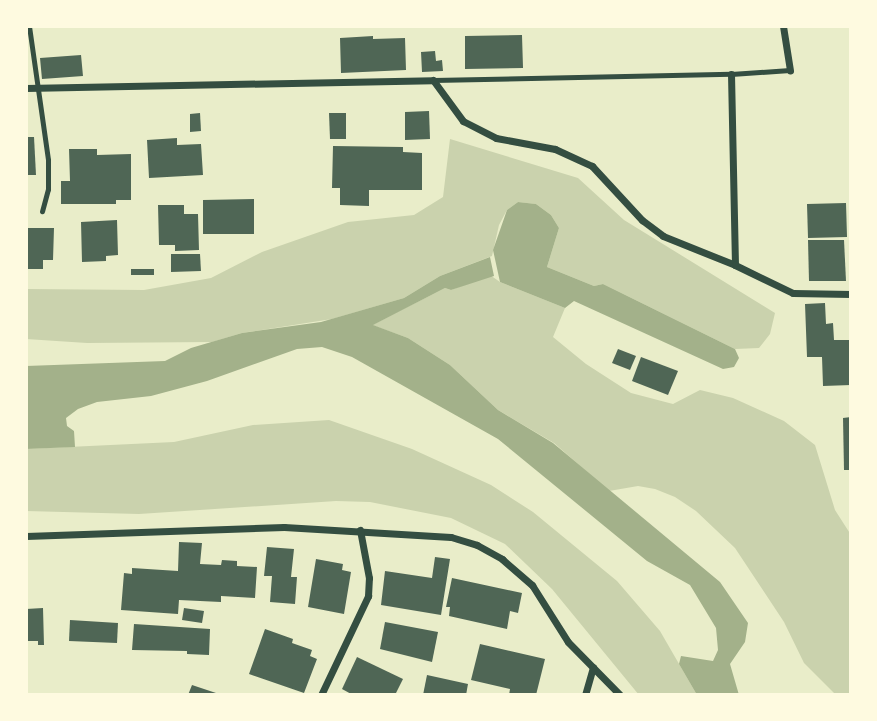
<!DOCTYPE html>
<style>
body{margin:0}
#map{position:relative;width:877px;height:721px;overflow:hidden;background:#e9edc9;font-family:Raleway,sans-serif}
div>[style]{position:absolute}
.green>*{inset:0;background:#cad2ad}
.water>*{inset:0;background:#a3b18a}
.building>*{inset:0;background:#4f6655}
.service>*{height:5px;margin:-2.5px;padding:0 2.5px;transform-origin:2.5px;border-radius:2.5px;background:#344e41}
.minor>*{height:7px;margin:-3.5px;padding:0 3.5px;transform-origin:3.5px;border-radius:3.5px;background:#344e41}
span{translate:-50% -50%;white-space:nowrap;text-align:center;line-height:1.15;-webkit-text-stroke:5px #fefae0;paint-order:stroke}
.frame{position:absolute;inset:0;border:28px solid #fefae0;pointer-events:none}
</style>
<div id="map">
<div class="green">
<i style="clip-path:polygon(450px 139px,578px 178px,624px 220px,775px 313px,770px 334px,759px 348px,735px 349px,603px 284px,594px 286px,547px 267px,559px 228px,551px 215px,536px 204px,518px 202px,507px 210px,499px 225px,492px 256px,440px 276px,404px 298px,332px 319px,242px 333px,212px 342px,87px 343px,26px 339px,26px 289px,144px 290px,211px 278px,262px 252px,348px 222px,414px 215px,443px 197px)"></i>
<i style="clip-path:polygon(490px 275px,500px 282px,565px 308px,553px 337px,586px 364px,631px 393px,673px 404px,700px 390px,733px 398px,784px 421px,815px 445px,835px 510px,851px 535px,851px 695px,836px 695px,804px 663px,784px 622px,735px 548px,696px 511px,675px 497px,655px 489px,638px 486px,609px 491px,554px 443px,498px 410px,450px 365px,408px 338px,372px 325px,445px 288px,451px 290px)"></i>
<i style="clip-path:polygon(329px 420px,412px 449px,491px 485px,533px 512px,617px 581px,660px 631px,697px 695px,639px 695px,552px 589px,505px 544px,451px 518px,370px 502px,336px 501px,139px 514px,26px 511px,26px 449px,174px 442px,253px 425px)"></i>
</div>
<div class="water">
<i style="clip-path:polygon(518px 202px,536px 204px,551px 215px,559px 228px,547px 267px,594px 286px,603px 284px,735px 349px,739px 358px,734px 367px,723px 369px,574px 301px,565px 308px,500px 282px,493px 250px,507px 210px)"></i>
<i style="clip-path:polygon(490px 257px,494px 276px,451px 290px,445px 288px,373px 325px,408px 338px,450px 365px,498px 410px,553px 443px,720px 582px,748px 623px,745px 642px,730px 664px,739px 695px,697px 695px,679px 664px,681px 656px,713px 661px,718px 650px,716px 628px,690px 585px,647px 561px,498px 439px,352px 357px,322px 347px,297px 349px,207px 381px,151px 396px,97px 402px,78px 409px,66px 418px,67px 426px,74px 431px,75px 447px,26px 449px,26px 366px,165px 361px,191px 348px,242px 333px,321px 322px,404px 298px,440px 276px)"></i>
</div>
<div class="building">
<i style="clip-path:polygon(522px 35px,523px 68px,465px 69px,465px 36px)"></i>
<i style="clip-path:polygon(373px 36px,373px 39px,405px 38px,406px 70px,341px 73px,340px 38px)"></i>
<i style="clip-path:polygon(435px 51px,436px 61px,442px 60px,443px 71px,422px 72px,421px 52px)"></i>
<i style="clip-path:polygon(81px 55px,83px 76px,42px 79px,40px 58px)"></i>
<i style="clip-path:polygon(429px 111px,430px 139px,405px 140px,405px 112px)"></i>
<i style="clip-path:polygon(200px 113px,201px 131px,190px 132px,190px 114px)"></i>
<i style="clip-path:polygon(329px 113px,346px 113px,346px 139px,330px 139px)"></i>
<i style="clip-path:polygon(26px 137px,34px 137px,36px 175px,26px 175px)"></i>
<i style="clip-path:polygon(177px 138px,177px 145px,201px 144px,203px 175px,149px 178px,147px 140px)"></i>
<i style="clip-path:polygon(333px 146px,403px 147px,403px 152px,422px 153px,422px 190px,369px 190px,369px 206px,340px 205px,340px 188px,332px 188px)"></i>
<i style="clip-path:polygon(69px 149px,97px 149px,97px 155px,131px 154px,131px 200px,116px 200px,116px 204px,61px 204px,61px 181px,70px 181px)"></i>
<i style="clip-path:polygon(254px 199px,254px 234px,203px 234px,203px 200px)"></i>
<i style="clip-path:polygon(846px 203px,847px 237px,808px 238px,807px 204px)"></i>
<i style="clip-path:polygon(158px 205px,184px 205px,184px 214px,198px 214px,199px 250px,175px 251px,175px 245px,159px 245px)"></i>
<i style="clip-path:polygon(117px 220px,118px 255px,106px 256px,106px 261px,82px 262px,81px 222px)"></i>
<i style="clip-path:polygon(26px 228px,54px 228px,53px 260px,43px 260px,43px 269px,26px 269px)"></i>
<i style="clip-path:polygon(808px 240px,844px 240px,846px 281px,809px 281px)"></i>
<i style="clip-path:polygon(171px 254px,200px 254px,201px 271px,171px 272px)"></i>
<i style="clip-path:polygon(131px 269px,154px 269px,154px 275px,131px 275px)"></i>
<i style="clip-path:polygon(825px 303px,826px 324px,833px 323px,834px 340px,851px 340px,851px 385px,823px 386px,822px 357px,807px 357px,805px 304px)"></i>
<i style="clip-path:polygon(618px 349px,636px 356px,630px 370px,612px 363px)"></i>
<i style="clip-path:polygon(641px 357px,678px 371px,668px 395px,632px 381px)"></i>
<i style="clip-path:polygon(851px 417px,851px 470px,844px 470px,843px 418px)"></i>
<i style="clip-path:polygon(179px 542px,202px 543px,200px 564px,221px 565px,222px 560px,237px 561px,237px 566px,257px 567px,255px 598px,221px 596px,221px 602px,179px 600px,178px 614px,121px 610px,124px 573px,132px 574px,132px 568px,178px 571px)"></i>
<i style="clip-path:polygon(267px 547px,294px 549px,291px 577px,297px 577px,295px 604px,270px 602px,272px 576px,264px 576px)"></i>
<i style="clip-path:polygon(435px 557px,450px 559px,441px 615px,381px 605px,385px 571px,432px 578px)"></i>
<i style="clip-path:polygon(316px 559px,343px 564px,342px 570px,351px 572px,344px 614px,308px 607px)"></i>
<i style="clip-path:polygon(452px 578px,522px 593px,518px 613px,510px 611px,507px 629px,449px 616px,450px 607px,446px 607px)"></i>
<i style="clip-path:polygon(43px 608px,44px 645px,38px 645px,38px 641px,26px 641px,26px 609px)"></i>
<i style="clip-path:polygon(184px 608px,204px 611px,202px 623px,182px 620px)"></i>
<i style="clip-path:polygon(70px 620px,118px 623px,117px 643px,69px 641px)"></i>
<i style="clip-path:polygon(385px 622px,438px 632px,432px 662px,380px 649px)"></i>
<i style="clip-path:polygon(134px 624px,210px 629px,209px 655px,187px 654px,187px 651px,132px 650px)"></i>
<i style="clip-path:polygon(265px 629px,293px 639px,292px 643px,312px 650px,310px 656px,317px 659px,304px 693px,249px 674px)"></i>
<i style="clip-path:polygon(480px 644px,545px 659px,536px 695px,509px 695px,510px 689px,471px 680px)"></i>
<i style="clip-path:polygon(357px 657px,403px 679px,395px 695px,353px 695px,342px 689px)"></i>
<i style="clip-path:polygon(427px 675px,468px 684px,466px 695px,423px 695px)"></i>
<i style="clip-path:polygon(192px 685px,219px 694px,219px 695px,188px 695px)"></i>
</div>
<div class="service">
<i style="left:29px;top:26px;width:135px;rotate:81.9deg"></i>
<i style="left:48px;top:160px;width:29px;rotate:90deg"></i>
<i style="left:48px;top:189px;width:23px;rotate:105deg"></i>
<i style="left:433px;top:80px;width:298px;rotate:-1.2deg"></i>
<i style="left:731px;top:74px;width:59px;rotate:-3.9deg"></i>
</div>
<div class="minor">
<i style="left:783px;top:26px;width:45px;rotate:81deg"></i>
<i style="left:731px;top:74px;width:191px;rotate:88.8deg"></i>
<i style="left:26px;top:88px;width:407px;rotate:-1.1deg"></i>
<i style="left:433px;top:80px;width:51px;rotate:53.8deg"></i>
<i style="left:463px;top:121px;width:37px;rotate:27deg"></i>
<i style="left:496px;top:138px;width:60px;rotate:10.6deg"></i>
<i style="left:555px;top:149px;width:41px;rotate:24.7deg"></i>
<i style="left:592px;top:166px;width:74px;rotate:47.2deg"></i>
<i style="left:642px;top:220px;width:26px;rotate:37deg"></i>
<i style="left:663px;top:236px;width:78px;rotate:21.9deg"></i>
<i style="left:735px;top:265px;width:64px;rotate:25.8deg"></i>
<i style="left:793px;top:293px;width:58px;rotate:1deg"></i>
<i style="left:26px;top:536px;width:258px;rotate:-2deg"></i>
<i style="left:284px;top:527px;width:167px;rotate:3.4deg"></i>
<i style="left:451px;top:537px;width:27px;rotate:17deg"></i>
<i style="left:477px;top:545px;width:29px;rotate:29deg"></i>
<i style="left:502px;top:559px;width:40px;rotate:41deg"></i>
<i style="left:532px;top:585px;width:67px;rotate:57.7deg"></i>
<i style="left:568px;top:642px;width:74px;rotate:45.5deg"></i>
<i style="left:321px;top:695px;width:110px;rotate:-64.6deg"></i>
<i style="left:368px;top:596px;width:18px;rotate:-87deg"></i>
<i style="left:369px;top:578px;width:49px;rotate:-100.6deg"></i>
<i style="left:585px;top:695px;width:29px;rotate:-74deg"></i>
</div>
<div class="frame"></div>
</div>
